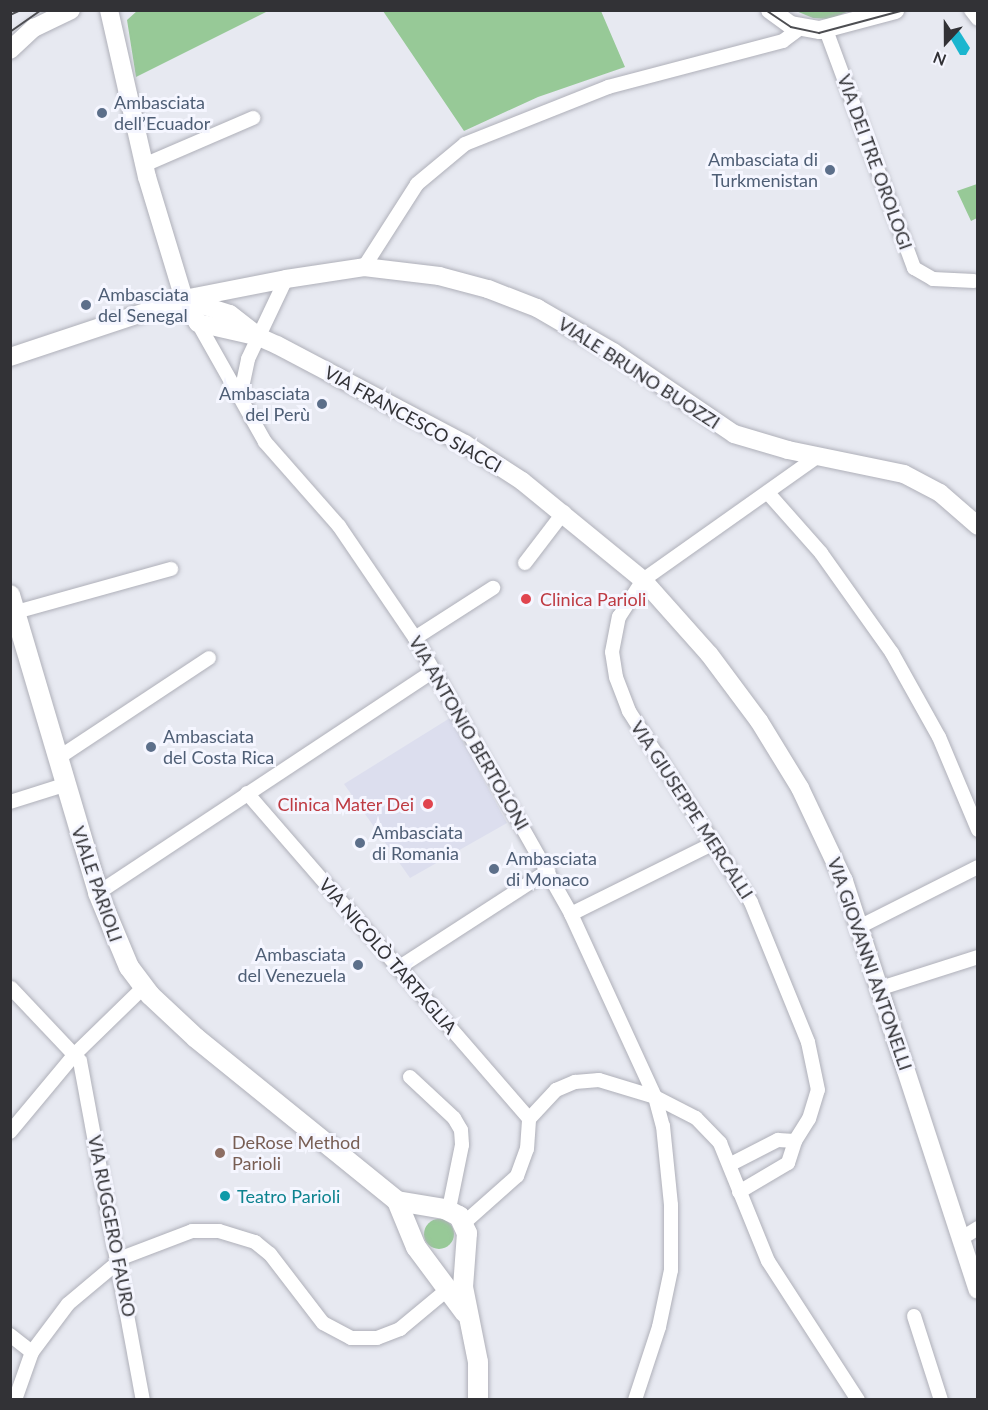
<!DOCTYPE html>
<meta charset="utf-8">
<style>
body{margin:0}
#map{position:relative;width:988px;height:1410px;overflow:hidden;background:#e7e9f1;font-family:Lato,sans-serif}
div>[style]{position:absolute}
.built>*{inset:0;background:#dcdeee}
.green>*{inset:0;background:#97c997}
.round{border-radius:50%}
.water>*{inset:0;background:#1bb6cf}
.roads{filter:drop-shadow(0 0 2px #afb0b9) drop-shadow(0 0 2px #afb0b9)}
.minor>*{height:14px;margin:-7px;padding:0 7px;transform-origin:7px;border-radius:7px;background:#fff}
.tertiary>*{height:18px;margin:-9px;padding:0 9px;transform-origin:9px;border-radius:9px;background:#fff}
.secondary>*{height:20px;margin:-10px;padding:0 10px;transform-origin:10px;border-radius:10px;background:#fff}
.tram>*{height:1.5px;margin:-0.75px;padding:0 0.75px;transform-origin:0.75px;border-radius:0.75px;background:#4d4e52}
.dots>*{width:16px;height:16px;translate:-50% -50%;box-sizing:border-box;border:3px solid #f5f6ff;border-radius:50%}
span{translate:-50% -50%;white-space:nowrap;text-align:center;line-height:1.15;-webkit-text-stroke:6px #f5f6ff;paint-order:stroke}
.service-label{font-size:18px;color:#4e5e75}
.left{translate:0 -50%;text-align:left}
.right{translate:-100% -50%;text-align:right}
.street-label{font-size:18px;color:#323236}
.health-label{font-size:18px;color:#be3a42}
.education-label{font-size:18px;color:#785e54}
.culture-label{font-size:18px;color:#0d838f}
.frame{position:absolute;inset:0;border:12px solid #323236;pointer-events:none}
.north{position:absolute;left:916px;top:12px;width:60px;height:60px;-webkit-text-stroke:4px #f5f6ff;paint-order:stroke;rotate:201deg;font-size:16px;font-weight:700;line-height:24px;text-align:center;color:#323236}
.north::after{content:'';display:block;margin:auto;width:21px;height:27px;background:#323236;clip-path:polygon(50% 0,100% 100%,50% 72%,0 100%)}
</style>
<div id="map">
<div class="built">
<i style="clip-path:polygon(450px 718px,507px 823px,410px 878px,344px 784px)"></i>
</div>
<div class="green">
<i style="clip-path:polygon(137px 11px,137px 10px,268px 11px,136px 77px,127px 20px)"></i>
<i style="clip-path:polygon(383px 11px,601px 11px,625px 67px,538px 97px,464px 131px)"></i>
<i style="clip-path:polygon(796px 11px,849px 11px,830px 19px,813px 18px)"></i>
<i style="clip-path:polygon(977px 184px,977px 218px,971px 221px,957px 191px)"></i>
<i class="round" style="left:424px;top:1219px;width:30px;height:30px"></i>
</div>
<div class="water">
<i style="clip-path:polygon(958px 29px,970px 48px,966px 55px,960px 55px,948px 34px)"></i>
</div>
<div class="roads">
<div class="minor">
<i style="left:971px;top:10px;width:11px;rotate:52deg"></i>
<i style="left:826px;top:30px;width:254px;rotate:69.7deg"></i>
<i style="left:914px;top:268px;width:22px;rotate:30deg"></i>
<i style="left:933px;top:279px;width:41px;rotate:2.8deg"></i>
<i style="left:144px;top:165px;width:119px;rotate:-23.3deg"></i>
<i style="left:364px;top:267px;width:98px;rotate:-57.4deg"></i>
<i style="left:417px;top:184px;width:62px;rotate:-39.8deg"></i>
<i style="left:465px;top:144px;width:154px;rotate:-21.7deg"></i>
<i style="left:608px;top:87px;width:181px;rotate:-14.7deg"></i>
<i style="left:783px;top:41px;width:21px;rotate:-37deg"></i>
<i style="left:198px;top:323px;width:137px;rotate:60.6deg"></i>
<i style="left:265px;top:442px;width:112px;rotate:48.6deg"></i>
<i style="left:339px;top:526px;width:135px;rotate:55.8deg"></i>
<i style="left:415px;top:638px;width:317px;rotate:60.5deg"></i>
<i style="left:571px;top:914px;width:201px;rotate:65.3deg"></i>
<i style="left:655px;top:1097px;width:30px;rotate:75deg"></i>
<i style="left:663px;top:1126px;width:79px;rotate:84.2deg"></i>
<i style="left:671px;top:1205px;width:65px;rotate:90deg"></i>
<i style="left:671px;top:1270px;width:58px;rotate:101.9deg"></i>
<i style="left:659px;top:1327px;width:77px;rotate:108.2deg"></i>
<i style="left:240px;top:397px;width:39px;rotate:-78deg"></i>
<i style="left:248px;top:359px;width:89px;rotate:-64.6deg"></i>
<i style="left:768px;top:493px;width:80px;rotate:48.5deg"></i>
<i style="left:821px;top:553px;width:123px;rotate:54.6deg"></i>
<i style="left:892px;top:653px;width:96px;rotate:60.8deg"></i>
<i style="left:939px;top:737px;width:101px;rotate:67.2deg"></i>
<i style="left:525px;top:563px;width:64px;rotate:-52.6deg"></i>
<i style="left:16px;top:612px;width:161px;rotate:-15.5deg"></i>
<i style="left:415px;top:638px;width:93px;rotate:-32.7deg"></i>
<i style="left:58px;top:758px;width:181px;rotate:-33.5deg"></i>
<i style="left:247px;top:793px;width:431px;rotate:49.1deg"></i>
<i style="left:10px;top:802px;width:57px;rotate:-17.5deg"></i>
<i style="left:98px;top:893px;width:403px;rotate:-33.5deg"></i>
<i style="left:571px;top:914px;width:160px;rotate:-26.4deg"></i>
<i style="left:861px;top:926px;width:131px;rotate:-26.8deg"></i>
<i style="left:398px;top:968px;width:179px;rotate:-32.9deg"></i>
<i style="left:11px;top:988px;width:100px;rotate:46.6deg"></i>
<i style="left:80px;top:1061px;width:345px;rotate:79.5deg"></i>
<i style="left:881px;top:988px;width:102px;rotate:-17.7deg"></i>
<i style="left:410px;top:1077px;width:60px;rotate:43deg"></i>
<i style="left:454px;top:1118px;width:14px;rotate:60deg"></i>
<i style="left:461px;top:1130px;width:15px;rotate:86deg"></i>
<i style="left:462px;top:1145px;width:65px;rotate:101.5deg"></i>
<i style="left:10px;top:1132px;width:102px;rotate:-50.2deg"></i>
<i style="left:75px;top:1054px;width:96px;rotate:-44.2deg"></i>
<i style="left:795px;top:1141px;width:26px;rotate:-58deg"></i>
<i style="left:809px;top:1119px;width:30px;rotate:-73deg"></i>
<i style="left:818px;top:1090px;width:49px;rotate:-101.8deg"></i>
<i style="left:808px;top:1042px;width:151px;rotate:-112.2deg"></i>
<i style="left:751px;top:902px;width:227px;rotate:-122.6deg"></i>
<i style="left:629px;top:711px;width:36px;rotate:-111deg"></i>
<i style="left:616px;top:677px;width:25px;rotate:-99deg"></i>
<i style="left:612px;top:652px;width:36px;rotate:-79deg"></i>
<i style="left:619px;top:617px;width:44px;rotate:-57deg"></i>
<i style="left:643px;top:580px;width:214px;rotate:-35.3deg"></i>
<i style="left:731px;top:1164px;width:53px;rotate:-27.1deg"></i>
<i style="left:778px;top:1140px;width:17px;rotate:3deg"></i>
<i style="left:739px;top:1192px;width:57px;rotate:-30.6deg"></i>
<i style="left:788px;top:1163px;width:23px;rotate:-72deg"></i>
<i style="left:464px;top:1223px;width:71px;rotate:-41.6deg"></i>
<i style="left:517px;top:1176px;width:29px;rotate:-70deg"></i>
<i style="left:527px;top:1149px;width:30px;rotate:-86deg"></i>
<i style="left:529px;top:1119px;width:40px;rotate:-47deg"></i>
<i style="left:556px;top:1090px;width:21px;rotate:-23deg"></i>
<i style="left:575px;top:1082px;width:24px;rotate:-5deg"></i>
<i style="left:599px;top:1080px;width:59px;rotate:16.9deg"></i>
<i style="left:655px;top:1097px;width:46px;rotate:27.1deg"></i>
<i style="left:696px;top:1118px;width:35px;rotate:46deg"></i>
<i style="left:720px;top:1143px;width:127px;rotate:67.9deg"></i>
<i style="left:768px;top:1261px;width:166px;rotate:57.1deg"></i>
<i style="left:962px;top:1238px;width:19px;rotate:-32deg"></i>
<i style="left:914px;top:1316px;width:88px;rotate:72.2deg"></i>
<i style="left:10px;top:1335px;width:28px;rotate:38deg"></i>
<i style="left:15px;top:1400px;width:51px;rotate:-70.5deg"></i>
<i style="left:32px;top:1352px;width:60px;rotate:-53.1deg"></i>
<i style="left:68px;top:1304px;width:73px;rotate:-40deg"></i>
<i style="left:124px;top:1257px;width:73px;rotate:-20.9deg"></i>
<i style="left:192px;top:1231px;width:27px"></i>
<i style="left:219px;top:1231px;width:38px;rotate:17deg"></i>
<i style="left:255px;top:1242px;width:19px;rotate:39deg"></i>
<i style="left:270px;top:1254px;width:87px;rotate:52.5deg"></i>
<i style="left:323px;top:1323px;width:32px;rotate:28deg"></i>
<i style="left:351px;top:1338px;width:26px"></i>
<i style="left:377px;top:1338px;width:25px;rotate:-21deg"></i>
<i style="left:400px;top:1329px;width:62px;rotate:-39.8deg"></i>
</div>
<div class="tertiary">
<i style="left:109px;top:10px;width:171px;rotate:77.2deg"></i>
<i style="left:147px;top:177px;width:127px;rotate:73.1deg"></i>
<i style="left:184px;top:299px;width:28px;rotate:60deg"></i>
<i style="left:198px;top:323px;width:63px;rotate:12.9deg"></i>
<i style="left:259px;top:337px;width:20px;rotate:24deg"></i>
<i style="left:277px;top:345px;width:212px;rotate:27.8deg"></i>
<i style="left:465px;top:444px;width:68px;rotate:33deg"></i>
<i style="left:522px;top:481px;width:156px;rotate:39.3deg"></i>
<i style="left:643px;top:580px;width:99px;rotate:48.3deg"></i>
<i style="left:709px;top:654px;width:84px;rotate:53.3deg"></i>
<i style="left:759px;top:721px;width:79px;rotate:58.5deg"></i>
<i style="left:800px;top:788px;width:103px;rotate:64.7deg"></i>
<i style="left:844px;top:881px;width:430px;rotate:71.9deg"></i>
<i style="left:770px;top:10px;width:26px;rotate:36deg"></i>
<i style="left:791px;top:25px;width:29px;rotate:10deg"></i>
<i style="left:820px;top:30px;width:78px;rotate:-14.9deg"></i>
<i style="left:10px;top:50px;width:33px;rotate:-43deg"></i>
<i style="left:34px;top:28px;width:41px;rotate:-25.9deg"></i>
<i style="left:186px;top:300px;width:46px;rotate:17.7deg"></i>
<i style="left:230px;top:314px;width:37px;rotate:38deg"></i>
<i style="left:10px;top:357px;width:183px;rotate:-18.4deg"></i>
<i style="left:184px;top:299px;width:104px;rotate:-11.1deg"></i>
<i style="left:286px;top:279px;width:79px;rotate:-8.7deg"></i>
<i style="left:364px;top:267px;width:76px;rotate:6.8deg"></i>
<i style="left:439px;top:276px;width:51px;rotate:14.9deg"></i>
<i style="left:488px;top:289px;width:53px;rotate:21.2deg"></i>
<i style="left:537px;top:308px;width:88px;rotate:30.1deg"></i>
<i style="left:613px;top:352px;width:146px;rotate:34.1deg"></i>
<i style="left:734px;top:434px;width:56px;rotate:16.5deg"></i>
<i style="left:788px;top:450px;width:118px;rotate:11.7deg"></i>
<i style="left:904px;top:474px;width:41px;rotate:27.8deg"></i>
<i style="left:940px;top:493px;width:50px;rotate:41deg"></i>
</div>
<div class="secondary">
<i style="left:10px;top:595px;width:311px;rotate:73.5deg"></i>
<i style="left:98px;top:893px;width:80px;rotate:67.3deg"></i>
<i style="left:129px;top:967px;width:35px;rotate:53deg"></i>
<i style="left:150px;top:995px;width:63px;rotate:43.1deg"></i>
<i style="left:196px;top:1038px;width:259px;rotate:39deg"></i>
<i style="left:397px;top:1201px;width:49px;rotate:9.5deg"></i>
<i style="left:445px;top:1209px;width:16px;rotate:27deg"></i>
<i style="left:459px;top:1216px;width:19px;rotate:65deg"></i>
<i style="left:467px;top:1233px;width:54px;rotate:94.2deg"></i>
<i style="left:463px;top:1287px;width:76px;rotate:78.7deg"></i>
<i style="left:478px;top:1362px;width:38px;rotate:90deg"></i>
<i style="left:397px;top:1201px;width:50px;rotate:67.6deg"></i>
<i style="left:416px;top:1247px;width:82px;rotate:53.4deg"></i>
</div>
</div>
<div class="tram">
<i style="left:766px;top:10px;width:30px;rotate:34deg"></i>
<i style="left:791px;top:27px;width:29px;rotate:12deg"></i>
<i style="left:819px;top:33px;width:89px;rotate:-15deg"></i>
<i style="left:10px;top:15px;width:12px;rotate:-24deg"></i>
<i style="left:10px;top:32px;width:39px;rotate:-35deg"></i>
</div>
<div class="dots">
<i style="left:102px;top:113px;background:#5c6f8a"></i>
<i style="left:830px;top:170px;background:#5c6f8a"></i>
<i style="left:86px;top:305px;background:#5c6f8a"></i>
<i style="left:322px;top:404px;background:#5c6f8a"></i>
<i style="left:526px;top:599px;background:#e0444e"></i>
<i style="left:151px;top:747px;background:#5c6f8a"></i>
<i style="left:428px;top:804px;background:#e0444e"></i>
<i style="left:360px;top:843px;background:#5c6f8a"></i>
<i style="left:494px;top:869px;background:#5c6f8a"></i>
<i style="left:358px;top:965px;background:#5c6f8a"></i>
<i style="left:220px;top:1153px;background:#8d6e63"></i>
<i style="left:225px;top:1196px;background:#0f9aa8"></i>
</div>
<div class="service-label">
<span class="left" style="left:114px;top:113px">Ambasciata<br>dell’Ecuador</span>
<span class="right" style="left:818px;top:170px">Ambasciata di<br>Turkmenistan</span>
<span class="left" style="left:98px;top:305px">Ambasciata<br>del Senegal</span>
<span class="right" style="left:310px;top:404px">Ambasciata<br>del Perù</span>
<span class="left" style="left:163px;top:747px">Ambasciata<br>del Costa Rica</span>
<span class="left" style="left:372px;top:843px">Ambasciata<br>di Romania</span>
<span class="left" style="left:506px;top:869px">Ambasciata<br>di Monaco</span>
<span class="right" style="left:346px;top:965px">Ambasciata<br>del Venezuela</span>
</div>
<div class="street-label">
<span style="left:875px;top:162px;rotate:70deg">VIA DEI TRE OROLOGI</span>
<span style="left:639px;top:373px;rotate:33deg">VIALE BRUNO BUOZZI</span>
<span style="left:413px;top:419px;rotate:29deg">VIA FRANCESCO SIACCI</span>
<span style="left:469px;top:733px;rotate:60deg">VIA ANTONIO BERTOLONI</span>
<span style="left:692px;top:810px;rotate:57deg">VIA GIUSEPPE MERCALLI</span>
<span style="left:97px;top:884px;rotate:71deg">VIALE PARIOLI</span>
<span style="left:388px;top:956px;rotate:49deg">VIA NICOLÒ TARTAGLIA</span>
<span style="left:870px;top:964px;rotate:71deg">VIA GIOVANNI ANTONELLI</span>
<span style="left:112px;top:1226px;rotate:79deg">VIA RUGGERO FAURO</span>
</div>
<div class="health-label">
<span class="left" style="left:540px;top:599px">Clinica Parioli</span>
<span class="right" style="left:414px;top:804px">Clinica Mater Dei</span>
</div>
<div class="education-label">
<span class="left" style="left:232px;top:1153px">DeRose Method<br>Parioli</span>
</div>
<div class="culture-label">
<span class="left" style="left:237px;top:1196px">Teatro Parioli</span>
</div>
<div class="frame"></div>
<div class="north">N</div>
</div>
